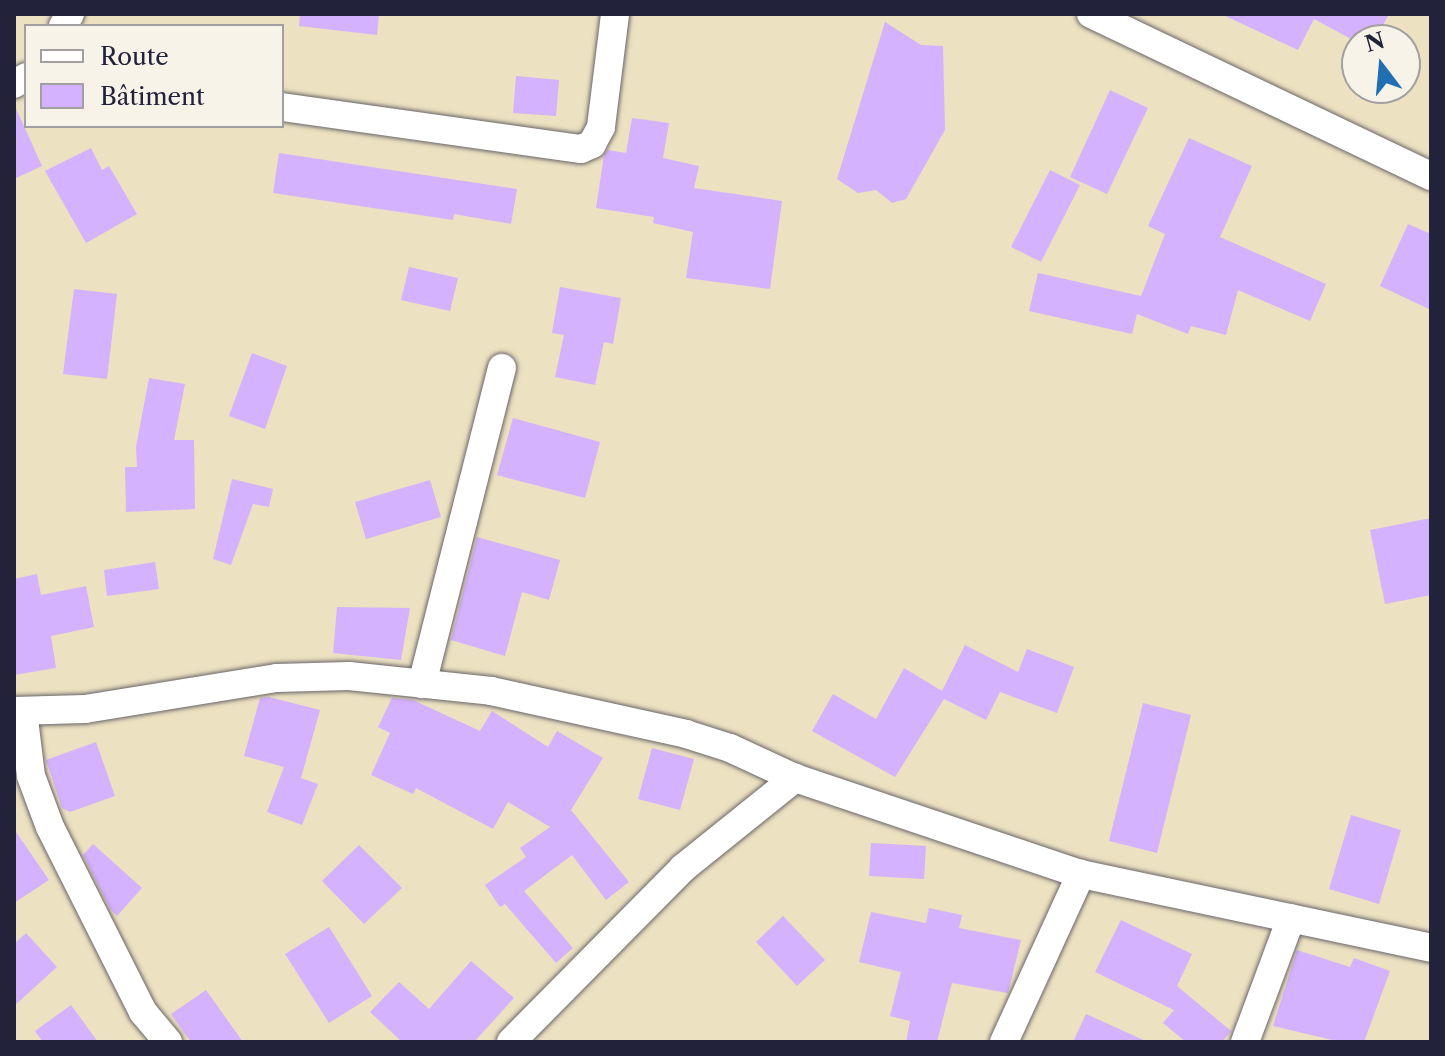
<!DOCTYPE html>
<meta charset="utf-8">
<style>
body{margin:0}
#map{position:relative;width:1445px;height:1056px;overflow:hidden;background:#ece1c0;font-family:"Libre Caslon Text",serif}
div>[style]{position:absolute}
.building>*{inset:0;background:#d4b2fd}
.roads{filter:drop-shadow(0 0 2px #69656a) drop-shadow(0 0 2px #69656a)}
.minor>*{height:28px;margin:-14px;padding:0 14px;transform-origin:14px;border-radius:14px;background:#fff}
span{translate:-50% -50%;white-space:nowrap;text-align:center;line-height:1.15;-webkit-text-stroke:8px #f7f3e8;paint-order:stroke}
.frame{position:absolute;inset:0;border:16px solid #22223b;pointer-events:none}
.legend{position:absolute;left:24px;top:24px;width:260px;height:104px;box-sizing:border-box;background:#f7f3e8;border:2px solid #a29fa3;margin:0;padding:10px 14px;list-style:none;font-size:24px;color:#22223b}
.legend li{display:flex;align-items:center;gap:16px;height:40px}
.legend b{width:40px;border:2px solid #a29fa3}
.north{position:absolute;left:1341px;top:24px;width:80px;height:80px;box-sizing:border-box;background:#f7f3e8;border:2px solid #a29fa3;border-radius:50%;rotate:344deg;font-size:22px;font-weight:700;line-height:32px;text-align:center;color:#22223b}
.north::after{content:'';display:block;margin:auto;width:28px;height:36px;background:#1f6fb2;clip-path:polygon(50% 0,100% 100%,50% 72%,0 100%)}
</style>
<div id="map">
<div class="building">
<i style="clip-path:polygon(300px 14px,379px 14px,377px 35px,299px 26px)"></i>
<i style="clip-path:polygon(1221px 14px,1389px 14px,1375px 40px,1353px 40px,1314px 19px,1298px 50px)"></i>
<i style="clip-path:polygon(885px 22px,921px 45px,943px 46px,945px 130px,906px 199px,892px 203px,876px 190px,858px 193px,837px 179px)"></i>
<i style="clip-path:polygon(516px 76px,559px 80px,556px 116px,513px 113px)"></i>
<i style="clip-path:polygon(1110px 90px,1148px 108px,1107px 194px,1070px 177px)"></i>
<i style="clip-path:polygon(14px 104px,42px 166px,14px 179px)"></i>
<i style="clip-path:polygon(632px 118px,669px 123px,663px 158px,699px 166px,694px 188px,782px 201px,770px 289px,686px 278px,693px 232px,653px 223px,654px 217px,596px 208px,604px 155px,608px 150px,626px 153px)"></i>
<i style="clip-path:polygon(1189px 138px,1252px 166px,1220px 237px,1326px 284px,1310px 321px,1238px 290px,1226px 335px,1191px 326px,1188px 334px,1137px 314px,1132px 334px,1029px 311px,1038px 273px,1141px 296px,1165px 234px,1148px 226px)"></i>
<i style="clip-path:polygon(91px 148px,102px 170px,109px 166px,137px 214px,86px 243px,45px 171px)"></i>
<i style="clip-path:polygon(279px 153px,517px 189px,511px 224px,454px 214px,453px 220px,273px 193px)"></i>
<i style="clip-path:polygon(1050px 170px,1080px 185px,1041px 262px,1011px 247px)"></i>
<i style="clip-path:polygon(1408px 224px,1431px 234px,1431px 310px,1380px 286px)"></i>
<i style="clip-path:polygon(409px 267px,458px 278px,450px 311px,401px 300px)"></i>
<i style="clip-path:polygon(560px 287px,621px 298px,613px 344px,604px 342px,595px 385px,555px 377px,564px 335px,552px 333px)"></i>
<i style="clip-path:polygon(74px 289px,117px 294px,107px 379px,63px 374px)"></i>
<i style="clip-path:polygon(252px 353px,287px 366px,265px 429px,229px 416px)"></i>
<i style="clip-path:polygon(149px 378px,185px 384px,174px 440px,194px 440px,195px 509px,126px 512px,125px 467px,137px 467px,136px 447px)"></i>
<i style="clip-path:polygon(513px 418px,600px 442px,585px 498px,497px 475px)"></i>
<i style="clip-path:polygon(232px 479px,273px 489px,269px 507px,253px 504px,231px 565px,213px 559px)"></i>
<i style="clip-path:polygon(430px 480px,441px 517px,366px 539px,355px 502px)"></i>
<i style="clip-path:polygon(1431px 518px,1431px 595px,1385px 604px,1370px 530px)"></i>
<i style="clip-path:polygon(477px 537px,560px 560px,549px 600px,522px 592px,505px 656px,451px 640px)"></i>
<i style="clip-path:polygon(155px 562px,159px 589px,107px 596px,104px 570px)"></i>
<i style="clip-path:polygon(37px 574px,41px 595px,86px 586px,94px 627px,51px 636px,56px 668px,14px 675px,14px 579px)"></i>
<i style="clip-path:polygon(337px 607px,410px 608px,401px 660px,333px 653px)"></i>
<i style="clip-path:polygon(965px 645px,1018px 672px,1027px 649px,1074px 667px,1057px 713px,1000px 692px,986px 720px,944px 699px,895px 777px,812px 731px,833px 694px,876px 719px,904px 668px,942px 691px)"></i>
<i style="clip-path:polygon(269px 697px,320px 710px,301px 778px,318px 784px,302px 825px,267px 812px,284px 767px,244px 756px,260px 698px)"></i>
<i style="clip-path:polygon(392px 698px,413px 700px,480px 731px,492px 711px,548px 747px,557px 731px,603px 758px,571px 810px,629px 882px,606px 900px,572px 855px,524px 891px,573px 948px,556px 963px,505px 904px,500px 907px,485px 885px,526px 857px,520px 848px,550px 827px,508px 802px,493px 829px,416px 788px,413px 794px,371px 775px,390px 733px,378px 727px)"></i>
<i style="clip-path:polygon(1143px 703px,1191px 715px,1157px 853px,1109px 841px)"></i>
<i style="clip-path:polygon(96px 742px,115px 796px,70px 812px,62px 808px,46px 760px)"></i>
<i style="clip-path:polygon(652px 748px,694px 759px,680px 810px,638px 799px)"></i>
<i style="clip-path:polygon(1351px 815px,1401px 830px,1379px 904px,1329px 889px)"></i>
<i style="clip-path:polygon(14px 829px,49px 880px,14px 903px)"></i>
<i style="clip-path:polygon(871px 843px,926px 846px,924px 879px,869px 876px)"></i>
<i style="clip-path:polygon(93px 844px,142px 888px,117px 916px,110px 909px,83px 855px)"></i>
<i style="clip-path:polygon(359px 845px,402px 888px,364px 924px,322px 881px)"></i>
<i style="clip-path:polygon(929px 908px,962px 915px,959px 928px,1021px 940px,1008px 993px,952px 983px,937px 1042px,906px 1042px,910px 1021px,890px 1016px,901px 972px,859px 962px,871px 912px,926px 923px)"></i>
<i style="clip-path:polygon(783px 916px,825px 960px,797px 986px,756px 942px)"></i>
<i style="clip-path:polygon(1121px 920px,1192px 954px,1177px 986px,1231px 1031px,1222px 1042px,1186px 1042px,1163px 1023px,1174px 1010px,1095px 972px)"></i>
<i style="clip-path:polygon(329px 927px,372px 996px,329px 1023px,285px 954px)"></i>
<i style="clip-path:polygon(26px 933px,57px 967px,14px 1006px,14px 944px)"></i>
<i style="clip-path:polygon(1297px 950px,1350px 967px,1354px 958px,1390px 971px,1364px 1042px,1341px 1042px,1273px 1026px)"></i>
<i style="clip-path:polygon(471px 961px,514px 998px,474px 1042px,402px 1042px,370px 1012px,399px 982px,429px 1009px)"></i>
<i style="clip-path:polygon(206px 990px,243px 1042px,191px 1042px,171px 1014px)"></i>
<i style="clip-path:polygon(71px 1005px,98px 1042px,43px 1042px,35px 1031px)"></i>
<i style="clip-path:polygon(1086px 1014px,1148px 1042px,1073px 1042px)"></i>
</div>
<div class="roads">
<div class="minor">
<i style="left:1091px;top:14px;width:377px;rotate:25.5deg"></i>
<i style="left:63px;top:26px;width:14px;rotate:-60deg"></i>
<i style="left:14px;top:84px;width:14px;rotate:-30deg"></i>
<i style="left:282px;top:107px;width:302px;rotate:8deg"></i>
<i style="left:581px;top:149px;width:12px;rotate:-24deg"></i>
<i style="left:592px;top:144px;width:19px;rotate:-62deg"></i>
<i style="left:601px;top:127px;width:114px;rotate:-82.9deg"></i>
<i style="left:422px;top:684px;width:326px;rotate:-75.8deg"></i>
<i style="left:14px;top:711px;width:71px;rotate:-1.6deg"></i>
<i style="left:85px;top:709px;width:194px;rotate:-9.2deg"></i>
<i style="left:277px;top:678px;width:72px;rotate:-1.6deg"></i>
<i style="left:349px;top:676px;width:143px;rotate:6deg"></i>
<i style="left:491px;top:691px;width:200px;rotate:12.4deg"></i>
<i style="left:686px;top:734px;width:46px;rotate:17.7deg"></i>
<i style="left:730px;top:748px;width:72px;rotate:24.8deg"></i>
<i style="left:795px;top:778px;width:302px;rotate:18.6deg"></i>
<i style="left:1081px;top:874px;width:358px;rotate:11.9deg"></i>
<i style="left:23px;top:711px;width:65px;rotate:83deg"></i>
<i style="left:31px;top:776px;width:54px;rotate:69.6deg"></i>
<i style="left:50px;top:827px;width:207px;rotate:63.3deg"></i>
<i style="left:143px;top:1012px;width:39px;rotate:50deg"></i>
<i style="left:511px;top:1042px;width:245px;rotate:-45.3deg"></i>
<i style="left:683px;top:868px;width:144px;rotate:-38.8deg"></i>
<i style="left:1004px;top:1042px;width:185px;rotate:-65.4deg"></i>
<i style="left:1245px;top:1042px;width:132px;rotate:-69.6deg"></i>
</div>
</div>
<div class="frame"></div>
<ul class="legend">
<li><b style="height:10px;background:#fff"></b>Route</li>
<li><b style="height:22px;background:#d4b2fd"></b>Bâtiment</li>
</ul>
<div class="north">N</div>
</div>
